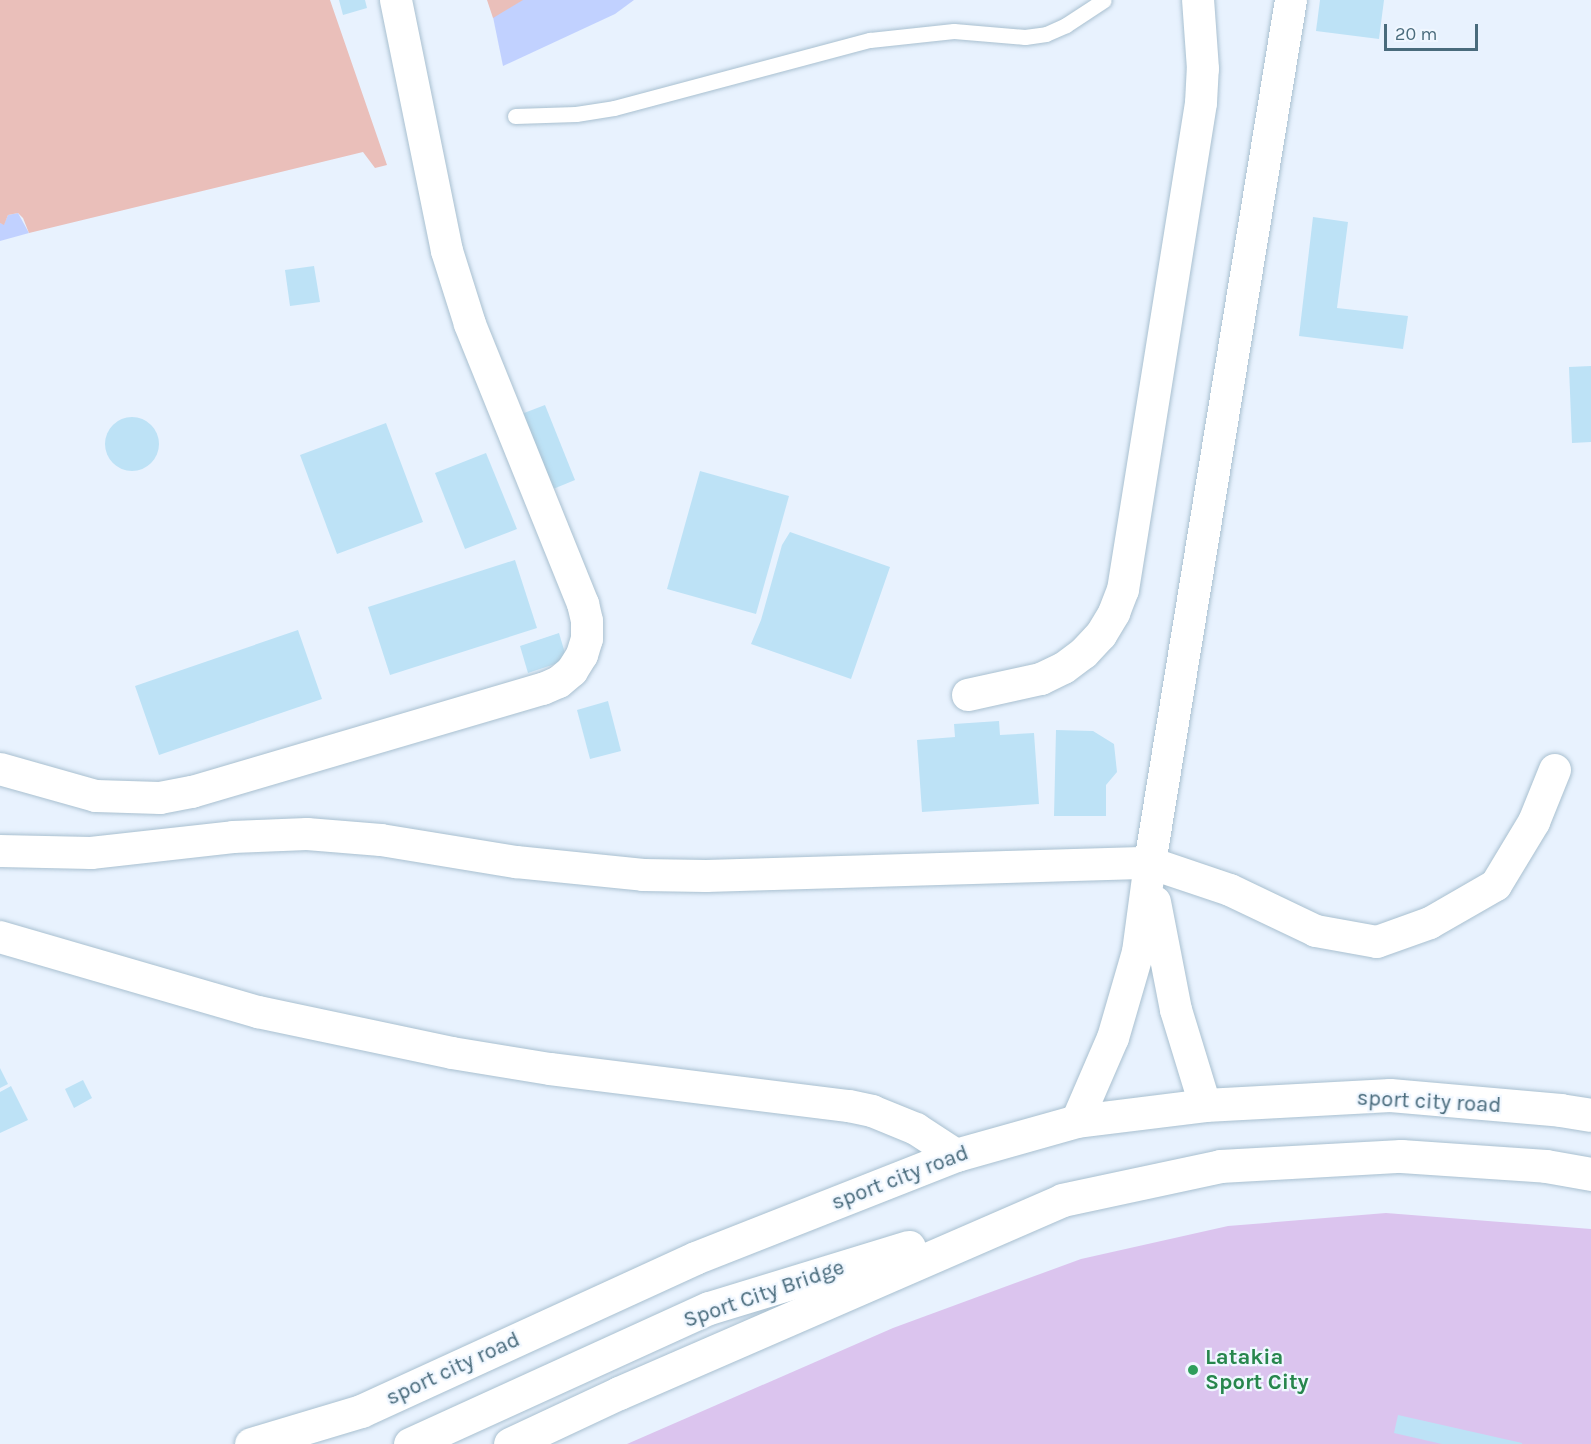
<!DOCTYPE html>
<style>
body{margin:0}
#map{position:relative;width:1591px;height:1444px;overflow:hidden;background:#e8f2fe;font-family:Karla,sans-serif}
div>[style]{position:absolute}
.green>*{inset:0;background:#dbc4ee}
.sand>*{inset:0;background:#c1d1ff}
.water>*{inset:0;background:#eabfba}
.building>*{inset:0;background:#bde2f6}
.round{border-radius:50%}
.roads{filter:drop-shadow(0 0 2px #a9c0d0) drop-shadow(0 0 2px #a9c0d0)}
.lane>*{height:15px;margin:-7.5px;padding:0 7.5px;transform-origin:7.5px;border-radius:7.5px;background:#fff}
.street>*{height:32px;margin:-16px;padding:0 16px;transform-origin:16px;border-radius:16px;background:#fff}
.secondary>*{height:33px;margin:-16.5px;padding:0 16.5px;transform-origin:16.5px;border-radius:16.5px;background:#fff}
.dots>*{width:16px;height:16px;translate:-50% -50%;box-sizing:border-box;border:3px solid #f0f7ff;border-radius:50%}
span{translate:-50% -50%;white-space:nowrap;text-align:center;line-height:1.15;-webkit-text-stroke:4.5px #f0f7ff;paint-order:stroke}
.street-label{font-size:22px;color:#496b7c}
.leisure-label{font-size:22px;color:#27864d;font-weight:700}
.left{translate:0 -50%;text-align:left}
.scale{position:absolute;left:1384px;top:24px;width:94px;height:27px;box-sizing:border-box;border:3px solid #496b7c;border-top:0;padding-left:8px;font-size:18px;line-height:21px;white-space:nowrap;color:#496b7c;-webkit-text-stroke:4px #f0f7ff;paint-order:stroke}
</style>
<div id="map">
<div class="green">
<i style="clip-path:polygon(1386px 1213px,1591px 1229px,1591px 1444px,627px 1444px,893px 1328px,1081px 1259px,1228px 1226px)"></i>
</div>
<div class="sand">
<i style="clip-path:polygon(522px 0,634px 0,615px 14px,503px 66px,493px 17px)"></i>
<i style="clip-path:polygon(18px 213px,29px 233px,0 241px,0 223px,4px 224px,8px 215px)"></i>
</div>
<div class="water">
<i style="clip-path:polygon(0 0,330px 0,387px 165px,375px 168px,363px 152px,29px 233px,23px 218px,18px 213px,8px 215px,4px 225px,0 223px)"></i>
<i style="clip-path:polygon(487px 0,523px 0,493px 18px)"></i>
</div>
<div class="building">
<i style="clip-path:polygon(339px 0,365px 0,367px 8px,343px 15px)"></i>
<i style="clip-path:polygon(1320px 0,1384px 0,1379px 39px,1316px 31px)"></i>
<i style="clip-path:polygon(1313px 217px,1348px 222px,1337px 308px,1408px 316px,1403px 349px,1299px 336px)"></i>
<i style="clip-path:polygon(314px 266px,320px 302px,290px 306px,285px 270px)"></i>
<i style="clip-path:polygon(1591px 366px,1591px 442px,1572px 443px,1569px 367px)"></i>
<i style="clip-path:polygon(545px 405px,575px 480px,541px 494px,511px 418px)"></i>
<i class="round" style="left:105px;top:417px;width:54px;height:54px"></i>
<i style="clip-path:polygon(386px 423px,423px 522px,337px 554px,300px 455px)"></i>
<i style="clip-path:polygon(486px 453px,517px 529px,465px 549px,435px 473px)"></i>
<i style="clip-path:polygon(700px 471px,789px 496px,756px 614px,667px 589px)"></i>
<i style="clip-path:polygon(790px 532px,890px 567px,851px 679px,751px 644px,761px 620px,782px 545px)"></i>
<i style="clip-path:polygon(515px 560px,537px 628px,390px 675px,368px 607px)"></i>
<i style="clip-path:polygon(298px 630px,322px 699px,159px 755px,135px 686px)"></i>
<i style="clip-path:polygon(559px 633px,567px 660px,528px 673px,520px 646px)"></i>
<i style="clip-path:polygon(608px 701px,621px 751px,590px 759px,577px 710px)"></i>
<i style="clip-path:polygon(999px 721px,1000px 735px,1034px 733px,1039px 804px,922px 812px,917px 740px,955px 737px,954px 724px)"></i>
<i style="clip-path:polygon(1056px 730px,1093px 731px,1114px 744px,1117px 772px,1106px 785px,1106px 816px,1054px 816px)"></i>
<i style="clip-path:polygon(0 1068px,8px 1084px,0 1088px)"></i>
<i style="clip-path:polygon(83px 1080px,92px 1098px,74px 1108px,65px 1089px)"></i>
<i style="clip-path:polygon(11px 1086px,28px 1120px,0 1133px,0 1092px)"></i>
<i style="clip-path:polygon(1398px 1415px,1522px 1443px,1522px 1444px,1442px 1444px,1394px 1433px)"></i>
</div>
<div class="roads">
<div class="lane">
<i style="left:515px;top:116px;width:61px;rotate:-1.9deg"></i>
<i style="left:576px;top:114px;width:38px;rotate:-9deg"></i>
<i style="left:614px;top:108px;width:265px;rotate:-14.9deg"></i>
<i style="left:870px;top:40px;width:84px;rotate:-6.1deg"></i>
<i style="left:954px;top:31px;width:71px;rotate:4.8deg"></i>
<i style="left:1025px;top:37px;width:21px;rotate:-8deg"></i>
<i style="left:1046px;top:34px;width:22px;rotate:-24deg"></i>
<i style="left:1066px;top:25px;width:45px;rotate:-33.3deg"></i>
</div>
<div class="street">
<i style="left:968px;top:695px;width:75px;rotate:-12.4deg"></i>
<i style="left:1041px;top:679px;width:25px;rotate:-26deg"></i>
<i style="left:1064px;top:668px;width:25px;rotate:-37deg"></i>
<i style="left:1084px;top:653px;width:25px;rotate:-47deg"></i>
<i style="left:1101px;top:635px;width:26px;rotate:-59deg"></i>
<i style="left:1114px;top:613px;width:25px;rotate:-69deg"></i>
<i style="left:1123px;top:590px;width:493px;rotate:-80.9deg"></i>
<i style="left:1201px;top:103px;width:34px;rotate:-87deg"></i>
<i style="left:1203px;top:69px;width:69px;rotate:-94.1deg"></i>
<i style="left:0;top:769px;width:100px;rotate:15.7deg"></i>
<i style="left:96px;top:796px;width:64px;rotate:1.8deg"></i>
<i style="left:160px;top:798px;width:33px;rotate:-11deg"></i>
<i style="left:192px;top:792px;width:366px;rotate:-16.4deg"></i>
<i style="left:543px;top:689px;width:17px;rotate:-24deg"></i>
<i style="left:559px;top:682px;width:17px;rotate:-40deg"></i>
<i style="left:572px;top:671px;width:19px;rotate:-58deg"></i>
<i style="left:582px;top:655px;width:17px;rotate:-73deg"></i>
<i style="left:587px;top:639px;width:18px;rotate:-90deg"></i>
<i style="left:587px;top:621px;width:17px;rotate:-103deg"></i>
<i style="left:583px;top:604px;width:302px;rotate:-112deg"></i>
<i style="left:470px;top:324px;width:77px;rotate:-107.5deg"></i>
<i style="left:447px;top:251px;width:256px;rotate:-101.5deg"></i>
<i style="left:0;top:851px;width:91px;rotate:1.3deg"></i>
<i style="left:91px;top:853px;width:143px;rotate:-6.4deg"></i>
<i style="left:233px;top:837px;width:74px;rotate:-2.3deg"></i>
<i style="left:307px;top:834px;width:74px;rotate:4.6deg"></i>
<i style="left:381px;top:840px;width:137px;rotate:9.3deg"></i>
<i style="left:516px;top:862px;width:128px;rotate:5.8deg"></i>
<i style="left:643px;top:875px;width:63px;rotate:0.9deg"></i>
<i style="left:706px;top:876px;width:444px;rotate:-1.7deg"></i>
<i style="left:1150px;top:863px;width:84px;rotate:18.6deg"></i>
<i style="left:1230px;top:890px;width:95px;rotate:25.5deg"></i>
<i style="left:1316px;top:931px;width:62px;rotate:10.2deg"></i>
<i style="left:1377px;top:942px;width:56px;rotate:-19.7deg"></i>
<i style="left:1430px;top:923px;width:76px;rotate:-29.9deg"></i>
<i style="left:1496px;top:885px;width:74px;rotate:-58.9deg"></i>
<i style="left:1534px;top:822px;width:56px;rotate:-68deg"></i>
<i style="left:1155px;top:902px;width:110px;rotate:79deg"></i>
<i style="left:1176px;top:1010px;width:99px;rotate:73deg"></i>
<i style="left:0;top:937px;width:269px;rotate:16.2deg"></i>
<i style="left:258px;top:1012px;width:198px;rotate:11.9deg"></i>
<i style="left:452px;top:1053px;width:99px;rotate:9.3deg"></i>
<i style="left:550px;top:1069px;width:301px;rotate:7.1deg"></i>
<i style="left:849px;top:1106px;width:24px;rotate:12deg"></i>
<i style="left:872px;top:1111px;width:48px;rotate:22.2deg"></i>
<i style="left:916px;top:1129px;width:48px;rotate:33deg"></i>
<i style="left:1077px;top:1121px;width:90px;rotate:-66.6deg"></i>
<i style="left:1113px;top:1038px;width:90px;rotate:-73.8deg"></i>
<i style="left:1138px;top:952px;width:90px;rotate:-82.3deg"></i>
<i style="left:1150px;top:863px;width:874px;rotate:-80.72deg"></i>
</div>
<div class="secondary">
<i style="left:251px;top:1444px;width:115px;rotate:-16.7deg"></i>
<i style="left:361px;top:1411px;width:367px;rotate:-24.6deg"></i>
<i style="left:695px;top:1258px;width:281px;rotate:-21.5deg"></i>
<i style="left:956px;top:1155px;width:126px;rotate:-15.7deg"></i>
<i style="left:1077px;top:1121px;width:129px;rotate:-7.1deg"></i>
<i style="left:1205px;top:1105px;width:185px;rotate:-3.1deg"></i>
<i style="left:1390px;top:1095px;width:171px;rotate:5deg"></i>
<i style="left:1560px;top:1110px;width:31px;rotate:9deg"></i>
<i style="left:410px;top:1444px;width:328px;rotate:-24.5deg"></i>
<i style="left:709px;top:1308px;width:209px;rotate:-17deg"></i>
<i style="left:510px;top:1444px;width:120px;rotate:-25.1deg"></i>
<i style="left:619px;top:1393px;width:483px;rotate:-23.5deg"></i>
<i style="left:1062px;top:1200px;width:162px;rotate:-12.1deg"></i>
<i style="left:1220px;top:1166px;width:181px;rotate:-3.2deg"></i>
<i style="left:1401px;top:1156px;width:145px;rotate:3.9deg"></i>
<i style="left:1546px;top:1166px;width:46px;rotate:10.1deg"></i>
</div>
</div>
<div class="dots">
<i style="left:1193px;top:1370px;background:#2e9e5b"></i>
</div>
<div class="street-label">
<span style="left:1429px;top:1102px;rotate:3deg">sport city road</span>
<span style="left:900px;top:1178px;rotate:-21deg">sport city road</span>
<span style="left:764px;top:1294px;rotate:-19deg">Sport City Bridge</span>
<span style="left:453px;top:1369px;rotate:-25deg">sport city road</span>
</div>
<div class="leisure-label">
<span class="left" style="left:1205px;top:1370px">Latakia<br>Sport City</span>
</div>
<div class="scale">20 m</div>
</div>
